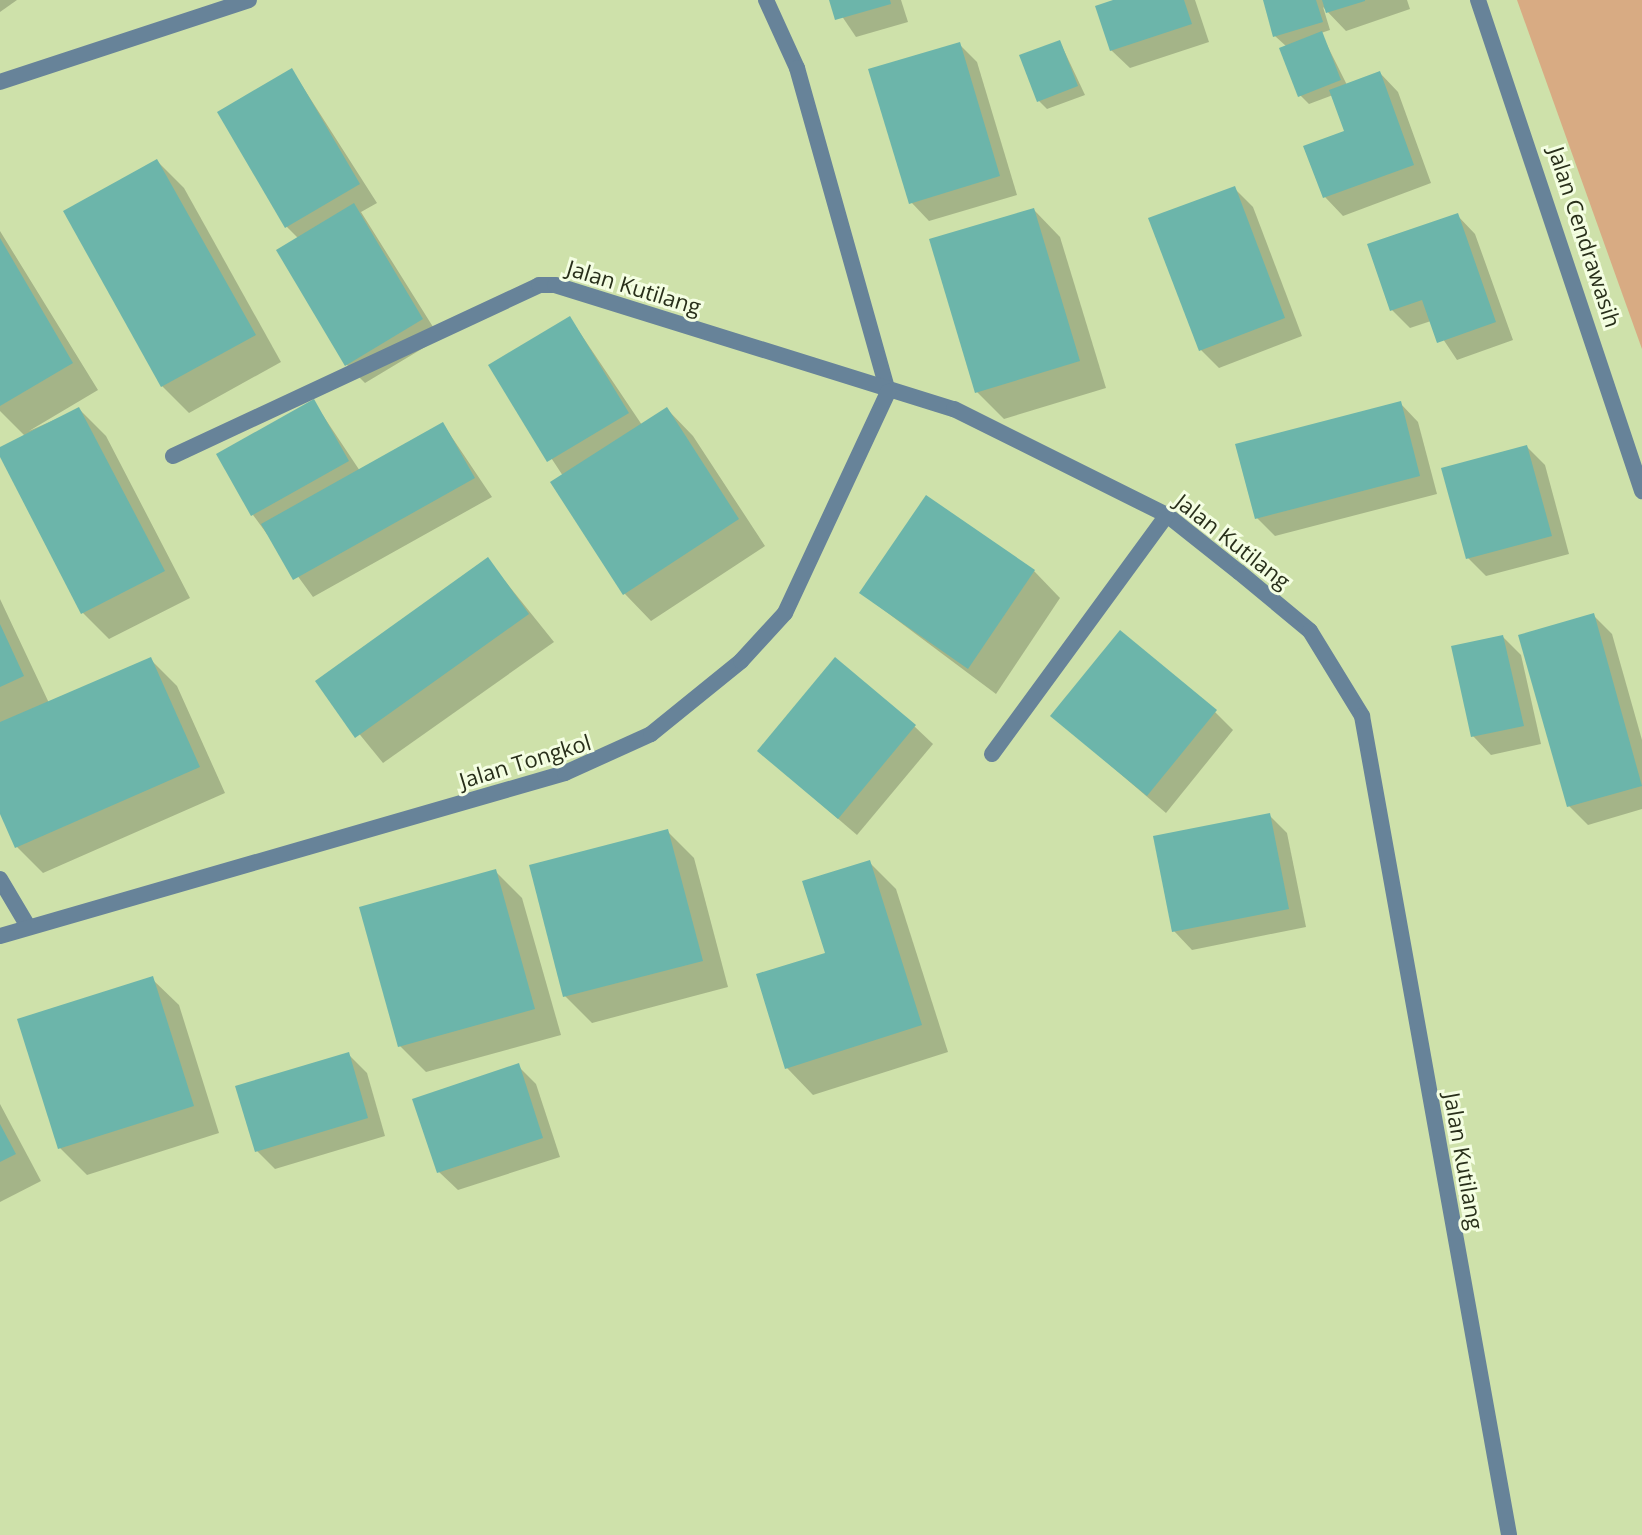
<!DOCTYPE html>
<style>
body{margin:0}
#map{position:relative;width:1642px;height:1535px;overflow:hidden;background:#cee1aa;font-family:"Open Sans",sans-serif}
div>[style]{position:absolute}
.green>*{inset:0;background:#d8ab83}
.shadow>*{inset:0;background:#0003}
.building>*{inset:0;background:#6cb5aa}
.service>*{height:16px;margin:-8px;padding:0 8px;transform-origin:8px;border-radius:8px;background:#678399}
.minor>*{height:16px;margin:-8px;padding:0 8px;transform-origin:8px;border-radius:8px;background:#678399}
span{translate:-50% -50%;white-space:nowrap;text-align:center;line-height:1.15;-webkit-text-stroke:6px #f4fee2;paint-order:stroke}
.street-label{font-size:22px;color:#282f1a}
</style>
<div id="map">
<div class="green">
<i style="clip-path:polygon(1517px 0,1642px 0,1642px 349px)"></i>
</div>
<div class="shadow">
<i style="clip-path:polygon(0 0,17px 0,0 12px)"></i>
<i style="clip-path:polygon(831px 0,901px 0,908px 22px,856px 37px)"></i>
<i style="clip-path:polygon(1120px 0,1195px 0,1209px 42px,1130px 68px,1111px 50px)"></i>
<i style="clip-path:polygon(1271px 0,1407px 0,1410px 9px,1346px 31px,1323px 7px,1330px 30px,1321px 33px,1347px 85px,1380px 73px,1398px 92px,1431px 183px,1343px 216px,1325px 197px,1305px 147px,1346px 132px,1333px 95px,1309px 104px,1300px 95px,1287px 47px,1275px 36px)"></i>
<i style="clip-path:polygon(1060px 42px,1085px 95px,1047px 109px,1038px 100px)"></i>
<i style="clip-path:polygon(959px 44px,977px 62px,1017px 195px,929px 221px,911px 202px)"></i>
<i style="clip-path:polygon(292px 70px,377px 203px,361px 212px,440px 338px,365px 383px,347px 365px,299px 239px,287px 227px)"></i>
<i style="clip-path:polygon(157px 161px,184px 188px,281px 362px,189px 413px,162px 386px)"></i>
<i style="clip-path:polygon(1234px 188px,1253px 207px,1302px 336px,1219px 368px,1201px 350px)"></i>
<i style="clip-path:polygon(1034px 210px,1060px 237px,1106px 388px,1004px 419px,977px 392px)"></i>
<i style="clip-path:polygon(1457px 215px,1475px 234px,1513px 340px,1457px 360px,1431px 321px,1410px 328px,1392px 310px)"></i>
<i style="clip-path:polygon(0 231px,98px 390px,29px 431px,79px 409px,106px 436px,190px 598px,109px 639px,82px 612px,0 453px,25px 436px,0 411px)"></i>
<i style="clip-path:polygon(570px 318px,642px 425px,667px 409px,693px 436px,765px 546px,651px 621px,625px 594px,553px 483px,563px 476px,491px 366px)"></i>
<i style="clip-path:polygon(314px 402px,360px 471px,443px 424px,492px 497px,313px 597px,253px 515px)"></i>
<i style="clip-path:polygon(1400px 403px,1418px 422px,1437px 494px,1275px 536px,1257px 518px)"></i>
<i style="clip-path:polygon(1527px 447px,1545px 465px,1569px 554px,1486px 576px,1468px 558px)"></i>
<i style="clip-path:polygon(488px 560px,554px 642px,383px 763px,317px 682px)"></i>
<i style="clip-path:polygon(1034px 571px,1060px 598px,996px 694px,861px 593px)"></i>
<i style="clip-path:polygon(0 599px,49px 703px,150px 659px,177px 686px,225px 793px,43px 873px,17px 847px,0 809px)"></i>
<i style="clip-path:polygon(1594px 616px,1612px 634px,1642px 740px,1642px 809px,1588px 825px,1569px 806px)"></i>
<i style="clip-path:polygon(1503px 637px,1521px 655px,1541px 744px,1491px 755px,1473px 736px)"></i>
<i style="clip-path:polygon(1215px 712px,1233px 730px,1166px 813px,1053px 716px)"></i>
<i style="clip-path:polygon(914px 726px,933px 744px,857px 835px,759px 751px)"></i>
<i style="clip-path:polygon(1269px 815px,1287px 833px,1306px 927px,1192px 950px,1174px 931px)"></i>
<i style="clip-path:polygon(667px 831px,694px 858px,728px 987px,592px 1023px,565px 996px)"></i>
<i style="clip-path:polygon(869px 862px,896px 889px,948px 1052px,813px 1095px,787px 1068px)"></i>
<i style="clip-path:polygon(496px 872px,522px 898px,561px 1035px,426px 1072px,400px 1046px)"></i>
<i style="clip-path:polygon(152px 979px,179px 1005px,219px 1133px,87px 1175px,60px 1148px)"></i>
<i style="clip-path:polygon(348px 1054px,367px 1073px,385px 1136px,275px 1169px,257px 1151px)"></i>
<i style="clip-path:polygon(518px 1066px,536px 1084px,560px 1157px,458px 1190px,439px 1172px)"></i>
<i style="clip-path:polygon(0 1104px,41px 1181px,0 1202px)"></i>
</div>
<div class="building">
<i style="clip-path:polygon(829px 0,890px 0,891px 4px,835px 20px)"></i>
<i style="clip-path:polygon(1113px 0,1184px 0,1192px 24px,1110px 51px,1095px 6px)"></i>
<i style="clip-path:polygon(1263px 0,1316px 0,1323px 22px,1273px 37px)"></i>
<i style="clip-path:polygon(1322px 0,1365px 0,1365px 1px,1326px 13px)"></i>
<i style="clip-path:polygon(1322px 31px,1341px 80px,1298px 97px,1279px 48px)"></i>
<i style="clip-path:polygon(1060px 40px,1078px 86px,1037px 102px,1019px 55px)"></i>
<i style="clip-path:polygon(960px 42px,1000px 176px,909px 204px,868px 69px)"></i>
<i style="clip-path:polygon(292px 68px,360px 184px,285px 228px,217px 112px)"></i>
<i style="clip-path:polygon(1380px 71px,1414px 165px,1323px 198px,1303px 146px,1344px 131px,1329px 90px)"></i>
<i style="clip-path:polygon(157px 159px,256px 335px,161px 387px,63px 211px)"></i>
<i style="clip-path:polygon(1235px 186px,1285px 318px,1199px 351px,1148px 218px)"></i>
<i style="clip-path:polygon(354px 203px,423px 319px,345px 366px,276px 250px)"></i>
<i style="clip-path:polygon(1034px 208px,1080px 361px,975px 393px,929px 239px)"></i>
<i style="clip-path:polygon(1458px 213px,1496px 322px,1437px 343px,1422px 300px,1390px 311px,1367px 244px)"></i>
<i style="clip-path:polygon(0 238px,73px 363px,0 406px)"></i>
<i style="clip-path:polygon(570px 316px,629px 413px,547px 462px,488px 365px)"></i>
<i style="clip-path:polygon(314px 399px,349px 461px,251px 516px,216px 454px)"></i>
<i style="clip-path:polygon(1401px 401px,1420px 476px,1255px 519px,1235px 444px)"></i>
<i style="clip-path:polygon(79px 407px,165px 571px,81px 614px,0 457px,0 447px)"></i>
<i style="clip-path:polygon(667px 407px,739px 519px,623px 595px,550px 482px)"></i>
<i style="clip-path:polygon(443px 422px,475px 478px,293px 580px,261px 524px)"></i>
<i style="clip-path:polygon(1527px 445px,1552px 536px,1466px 559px,1441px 468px)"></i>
<i style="clip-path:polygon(926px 495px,1035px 570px,968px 669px,859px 593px)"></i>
<i style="clip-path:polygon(488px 557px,529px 614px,355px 738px,315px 681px)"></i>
<i style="clip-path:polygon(1594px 613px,1642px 786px,1567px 807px,1518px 635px)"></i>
<i style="clip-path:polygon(0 624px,24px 676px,0 687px)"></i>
<i style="clip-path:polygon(1120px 630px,1217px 710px,1147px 796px,1050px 716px)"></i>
<i style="clip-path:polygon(1503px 635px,1524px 726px,1471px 737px,1451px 646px)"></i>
<i style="clip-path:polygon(151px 657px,200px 767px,15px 848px,0 814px,0 722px)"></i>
<i style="clip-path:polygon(835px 657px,916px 725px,838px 819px,757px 751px)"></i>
<i style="clip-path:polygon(1270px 813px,1289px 909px,1172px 932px,1153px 836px)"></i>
<i style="clip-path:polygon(668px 829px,703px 961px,563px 997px,529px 865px)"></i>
<i style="clip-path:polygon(870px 860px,922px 1025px,785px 1069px,756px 974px,825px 953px,802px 881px)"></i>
<i style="clip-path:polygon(496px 869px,535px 1009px,398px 1047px,359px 907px)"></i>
<i style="clip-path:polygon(153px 976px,194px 1106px,58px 1149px,17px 1019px)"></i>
<i style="clip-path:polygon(349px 1052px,368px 1118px,255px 1152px,235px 1086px)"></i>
<i style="clip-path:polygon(519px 1063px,543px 1138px,437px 1173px,412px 1099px)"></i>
<i style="clip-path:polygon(0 1124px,16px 1154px,0 1162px)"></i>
</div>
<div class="service">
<i style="left:1478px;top:0;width:518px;rotate:71.53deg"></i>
</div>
<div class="minor">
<i style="left:766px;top:0;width:75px;rotate:65.5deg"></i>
<i style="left:797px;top:68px;width:337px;rotate:74.3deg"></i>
<i style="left:0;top:82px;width:262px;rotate:-18.2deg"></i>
<i style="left:173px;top:456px;width:404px;rotate:-25deg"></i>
<i style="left:539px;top:285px;width:16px"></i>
<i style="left:555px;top:285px;width:418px;rotate:17.3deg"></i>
<i style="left:954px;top:409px;width:238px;rotate:26.5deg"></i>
<i style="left:1167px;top:515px;width:92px;rotate:38.4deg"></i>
<i style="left:1239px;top:572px;width:92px;rotate:39.7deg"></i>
<i style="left:1310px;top:631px;width:100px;rotate:58.5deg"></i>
<i style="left:1362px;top:716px;width:832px;rotate:79.82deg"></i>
<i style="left:992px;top:754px;width:296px;rotate:-53.8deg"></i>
<i style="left:0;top:879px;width:51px;rotate:59.4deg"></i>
<i style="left:0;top:936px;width:588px;rotate:-16.09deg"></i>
<i style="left:565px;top:773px;width:94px;rotate:-24.4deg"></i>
<i style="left:651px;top:734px;width:116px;rotate:-39deg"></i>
<i style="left:741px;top:661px;width:65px;rotate:-47.5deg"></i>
<i style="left:785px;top:613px;width:244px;rotate:-65deg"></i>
</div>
<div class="street-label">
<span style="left:1585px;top:237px;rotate:72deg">Jalan Cendrawasih</span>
<span style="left:634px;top:287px;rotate:17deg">Jalan Kutilang</span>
<span style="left:1233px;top:541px;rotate:38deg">Jalan Kutilang</span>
<span style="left:525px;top:761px;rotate:-17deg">Jalan Tongkol</span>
<span style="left:1464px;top:1161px;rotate:80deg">Jalan Kutilang</span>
</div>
</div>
